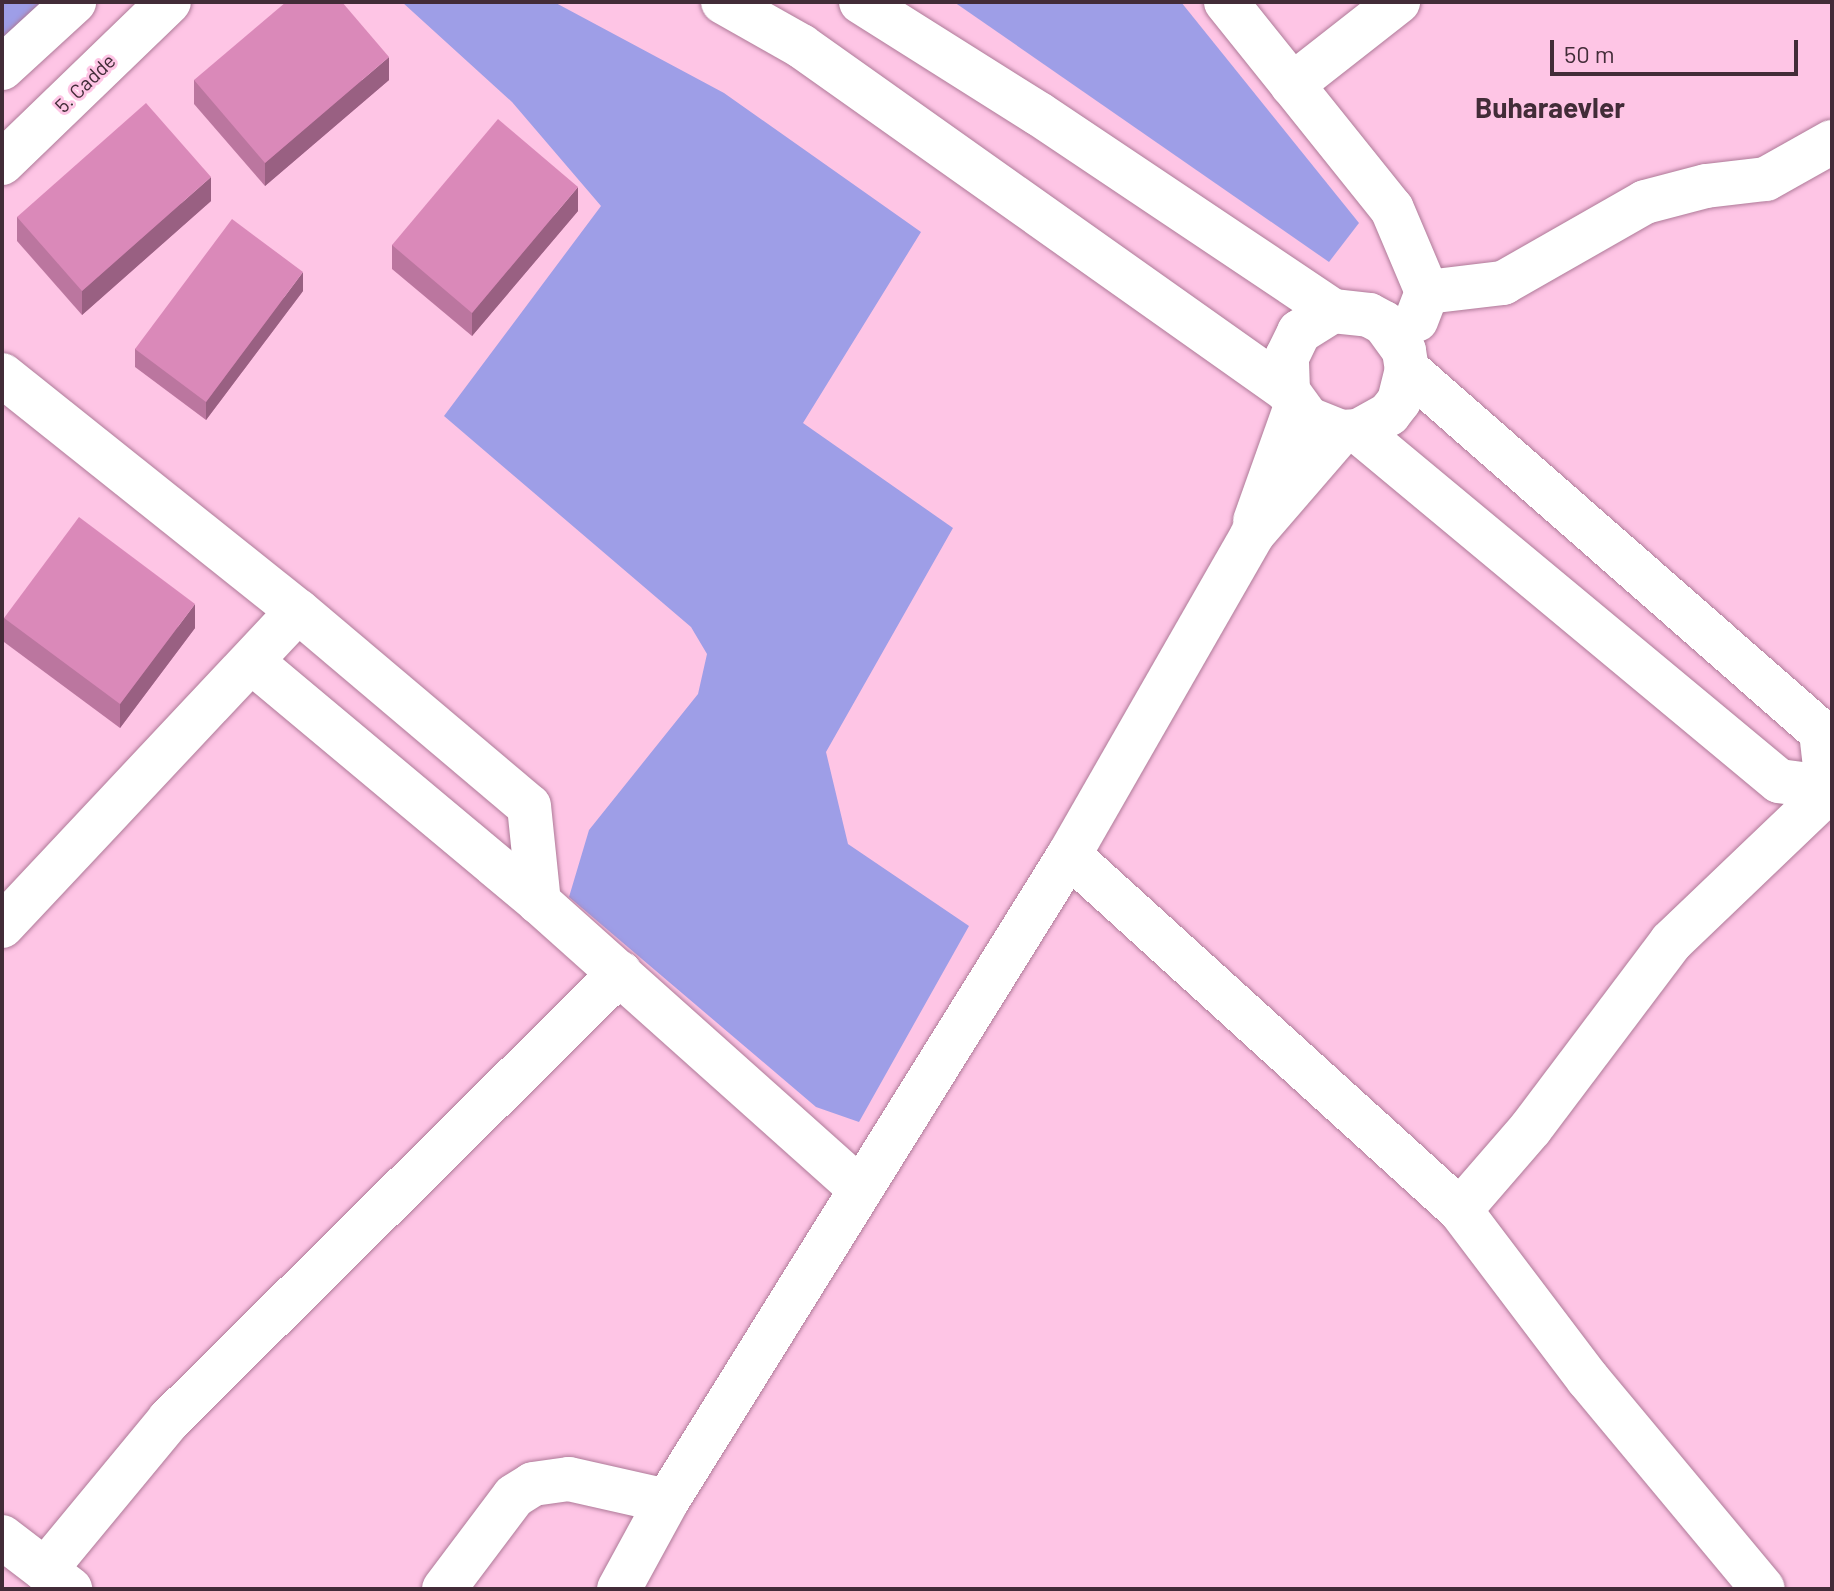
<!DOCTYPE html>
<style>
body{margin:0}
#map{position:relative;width:1834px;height:1591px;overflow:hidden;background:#fec5e5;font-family:Barlow,sans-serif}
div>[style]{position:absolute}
.green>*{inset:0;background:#9e9ee7}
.roads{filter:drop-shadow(0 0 2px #ae7a98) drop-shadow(0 0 2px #ae7a98)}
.minor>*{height:44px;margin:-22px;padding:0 22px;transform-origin:22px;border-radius:22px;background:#fff}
.wall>*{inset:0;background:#bb769f}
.shaded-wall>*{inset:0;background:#996082}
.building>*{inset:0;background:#da89b9}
span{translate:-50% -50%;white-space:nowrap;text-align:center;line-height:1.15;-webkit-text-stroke:6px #fec5e5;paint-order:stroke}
.street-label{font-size:20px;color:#422c38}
.district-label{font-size:28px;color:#422c38;font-weight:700}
.frame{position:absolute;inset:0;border:4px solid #422c38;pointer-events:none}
.scale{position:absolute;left:1550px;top:40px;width:248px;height:36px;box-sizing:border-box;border:4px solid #422c38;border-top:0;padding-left:10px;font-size:24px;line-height:28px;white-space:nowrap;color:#422c38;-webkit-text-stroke:6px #fec5e5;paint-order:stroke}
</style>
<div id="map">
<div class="green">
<i style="clip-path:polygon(2px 2px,46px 2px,2px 41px)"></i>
<i style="clip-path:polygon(402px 2px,554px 2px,724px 93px,921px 232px,803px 423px,953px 528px,826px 752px,848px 844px,969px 926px,859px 1122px,816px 1107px,569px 897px,589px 830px,698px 694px,707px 654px,691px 627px,444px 416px,601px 206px,512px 102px)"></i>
<i style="clip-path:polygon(954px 2px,1181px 2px,1359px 223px,1329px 262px)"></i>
</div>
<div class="roads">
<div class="minor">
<i style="left:723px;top:2px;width:90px;rotate:29.4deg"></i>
<i style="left:801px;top:46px;width:597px;rotate:35.31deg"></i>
<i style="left:861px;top:2px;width:210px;rotate:32.2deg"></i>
<i style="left:1039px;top:114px;width:354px;rotate:33.8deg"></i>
<i style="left:1226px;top:2px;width:265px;rotate:51.3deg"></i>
<i style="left:1392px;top:209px;width:90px;rotate:67.1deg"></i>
<i style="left:1427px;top:292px;width:30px;rotate:111deg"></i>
<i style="left:2px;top:68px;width:98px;rotate:-42.5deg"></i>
<i style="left:1292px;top:85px;width:135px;rotate:-38.1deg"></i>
<i style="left:2px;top:163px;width:232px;rotate:-44deg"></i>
<i style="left:1427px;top:292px;width:77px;rotate:-6.8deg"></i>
<i style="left:1503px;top:283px;width:163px;rotate:-29.7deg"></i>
<i style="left:1645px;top:202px;width:63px;rotate:-14.7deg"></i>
<i style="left:1706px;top:186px;width:60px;rotate:-6.7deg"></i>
<i style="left:1766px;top:179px;width:76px;rotate:-29.3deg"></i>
<i style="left:1407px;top:369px;width:551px;rotate:41.24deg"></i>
<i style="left:1821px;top:732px;width:52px;rotate:83.4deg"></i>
<i style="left:2px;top:375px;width:379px;rotate:38.6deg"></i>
<i style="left:298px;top:611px;width:302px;rotate:40.2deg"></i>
<i style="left:529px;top:806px;width:97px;rotate:84.1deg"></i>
<i style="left:1255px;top:521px;width:122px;rotate:-70.4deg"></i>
<i style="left:252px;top:662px;width:374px;rotate:39.9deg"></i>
<i style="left:539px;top:902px;width:431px;rotate:41.8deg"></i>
<i style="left:1069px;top:855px;width:528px;rotate:42.24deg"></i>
<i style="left:1460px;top:1210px;width:108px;rotate:-49.1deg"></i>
<i style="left:1531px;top:1128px;width:233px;rotate:-53deg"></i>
<i style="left:1671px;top:942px;width:223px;rotate:-43.7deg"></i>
<i style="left:1832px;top:788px;width:53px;rotate:-172.5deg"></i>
<i style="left:1779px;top:781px;width:547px;rotate:-140.26deg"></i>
<i style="left:1358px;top:431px;width:17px;rotate:177deg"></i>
<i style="left:1341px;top:432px;width:35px;rotate:-158deg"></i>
<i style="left:1308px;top:419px;width:34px;rotate:-126deg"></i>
<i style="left:1288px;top:391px;width:34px;rotate:-92deg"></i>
<i style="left:1287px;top:357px;width:28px;rotate:-64deg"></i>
<i style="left:1299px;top:332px;width:40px;rotate:-32deg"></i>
<i style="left:1333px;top:311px;width:36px;rotate:6deg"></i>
<i style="left:1369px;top:315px;width:17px;rotate:28deg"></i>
<i style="left:1384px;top:323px;width:34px;rotate:54deg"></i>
<i style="left:1404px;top:351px;width:18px;rotate:81deg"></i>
<i style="left:1407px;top:369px;width:33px;rotate:104deg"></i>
<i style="left:1399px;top:401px;width:16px;rotate:128deg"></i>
<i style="left:1389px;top:414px;width:35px;rotate:151deg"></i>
<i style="left:2px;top:926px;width:432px;rotate:-46.8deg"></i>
<i style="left:1460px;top:1210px;width:212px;rotate:52.9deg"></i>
<i style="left:1588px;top:1379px;width:273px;rotate:50.2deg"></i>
<i style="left:2px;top:1537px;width:86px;rotate:37.4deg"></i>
<i style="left:45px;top:1570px;width:195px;rotate:-50.4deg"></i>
<i style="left:169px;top:1420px;width:635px;rotate:-44.74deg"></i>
<i style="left:444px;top:1589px;width:116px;rotate:-53deg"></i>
<i style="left:514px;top:1496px;width:22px;rotate:-32deg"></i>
<i style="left:533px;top:1484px;width:36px;rotate:-8deg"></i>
<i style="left:569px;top:1479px;width:100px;rotate:12.7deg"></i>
<i style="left:619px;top:1589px;width:100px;rotate:-61.4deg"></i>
<i style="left:667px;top:1501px;width:761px;rotate:-58.11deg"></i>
<i style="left:1069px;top:855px;width:369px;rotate:-60.2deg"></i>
<i style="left:1252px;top:535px;width:136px;rotate:-49.2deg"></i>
</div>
</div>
<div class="wall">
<i style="clip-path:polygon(194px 80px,389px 80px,265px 186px,194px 104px)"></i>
<i style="clip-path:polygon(211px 201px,82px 315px,17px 241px,17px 217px)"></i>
<i style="clip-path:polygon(578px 211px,472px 336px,392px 269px,392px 245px)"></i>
<i style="clip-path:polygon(303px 291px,206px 420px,135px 367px,135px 349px)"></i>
<i style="clip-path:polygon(4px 618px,195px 628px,120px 728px,4px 642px)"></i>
</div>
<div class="shaded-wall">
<i style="clip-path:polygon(389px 57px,389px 80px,265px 186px,265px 163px)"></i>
<i style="clip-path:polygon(211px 177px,211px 201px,82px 315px,82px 291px)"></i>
<i style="clip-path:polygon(578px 187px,578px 211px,472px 336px,472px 313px)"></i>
<i style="clip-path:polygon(303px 272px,303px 291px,206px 420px,206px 402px)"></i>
<i style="clip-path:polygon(195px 604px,195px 628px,120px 728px,120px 704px)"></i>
</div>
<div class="building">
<i style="clip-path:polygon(286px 2px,342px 2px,389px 57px,265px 163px,194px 80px)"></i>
<i style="clip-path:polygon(146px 103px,211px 177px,82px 291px,17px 217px)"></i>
<i style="clip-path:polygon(498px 119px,578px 187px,472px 313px,392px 245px)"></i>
<i style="clip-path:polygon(232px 219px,303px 272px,206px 402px,135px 349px)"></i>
<i style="clip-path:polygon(79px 517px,195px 604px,120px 704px,4px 618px)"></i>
</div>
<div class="street-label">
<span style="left:85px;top:83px;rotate:-44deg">5. Cadde</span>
</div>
<div class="district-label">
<span style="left:1550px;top:107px">Buharaevler</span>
</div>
<div class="frame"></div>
<div class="scale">50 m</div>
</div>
